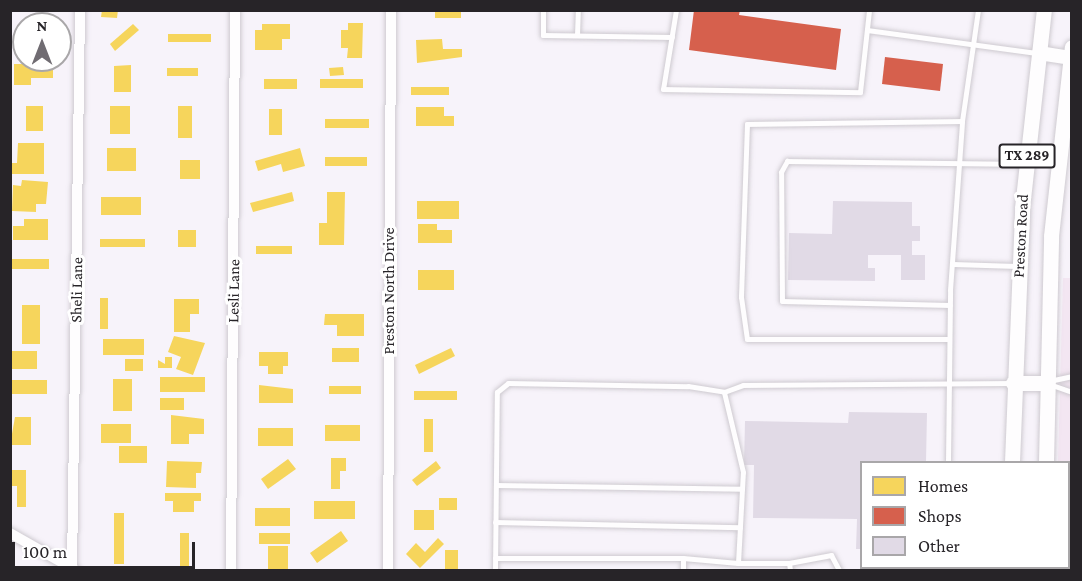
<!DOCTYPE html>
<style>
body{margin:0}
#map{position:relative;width:1082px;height:581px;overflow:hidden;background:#f7f3fa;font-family:"Crimson Pro",serif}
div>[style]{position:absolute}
.commercial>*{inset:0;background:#f3e6f2}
.homes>*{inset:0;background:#f6d55c}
.shops>*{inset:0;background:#d6604d}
.building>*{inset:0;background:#e1dae6}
.roads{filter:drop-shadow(0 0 2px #cecad0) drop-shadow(0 0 2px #cecad0)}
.lane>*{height:5px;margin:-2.5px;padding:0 2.5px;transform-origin:2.5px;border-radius:2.5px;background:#fefdfe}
.street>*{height:10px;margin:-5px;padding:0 5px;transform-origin:5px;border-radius:5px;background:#fefdfe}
.secondary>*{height:14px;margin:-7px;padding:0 7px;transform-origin:7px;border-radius:7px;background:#fefdfe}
.primary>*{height:15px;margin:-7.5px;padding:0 7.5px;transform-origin:7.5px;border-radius:7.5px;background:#fefdfe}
span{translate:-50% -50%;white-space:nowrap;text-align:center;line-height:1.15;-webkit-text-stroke:6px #fff;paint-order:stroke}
.shield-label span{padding:2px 4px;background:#fff;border:2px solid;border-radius:4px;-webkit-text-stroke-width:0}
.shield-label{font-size:15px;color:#272428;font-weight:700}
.street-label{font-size:16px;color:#272428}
.frame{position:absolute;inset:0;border:12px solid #272428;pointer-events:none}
.legend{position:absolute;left:860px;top:461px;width:210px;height:108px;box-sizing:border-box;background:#fff;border:2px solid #a9a7a9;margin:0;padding:8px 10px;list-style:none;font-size:18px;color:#272428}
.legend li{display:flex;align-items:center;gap:12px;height:30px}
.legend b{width:30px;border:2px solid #a9a7a9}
.north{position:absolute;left:12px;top:12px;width:60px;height:60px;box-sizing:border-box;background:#fff;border:2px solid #a9a7a9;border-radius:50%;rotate:0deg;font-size:16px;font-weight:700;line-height:24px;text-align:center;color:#272428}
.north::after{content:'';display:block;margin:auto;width:21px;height:27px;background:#706c72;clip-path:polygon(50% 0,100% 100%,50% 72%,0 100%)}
.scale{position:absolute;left:12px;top:542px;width:183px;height:27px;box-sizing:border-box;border:3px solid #272428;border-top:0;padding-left:8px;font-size:18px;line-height:21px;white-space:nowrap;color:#272428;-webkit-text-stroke:4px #fff;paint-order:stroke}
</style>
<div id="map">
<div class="commercial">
<i style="clip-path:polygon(1063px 278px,1071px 278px,1071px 570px,1055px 570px,1068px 568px,1068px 462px,1058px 462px)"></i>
</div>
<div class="homes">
<i style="clip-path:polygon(102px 10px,118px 10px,117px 18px,101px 17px)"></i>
<i style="clip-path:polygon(435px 10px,461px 10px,461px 18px,435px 18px)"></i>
<i style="clip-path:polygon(348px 23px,363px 23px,362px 58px,347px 58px,348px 48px,341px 48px,341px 30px,348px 30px)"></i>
<i style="clip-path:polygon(133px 24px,139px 30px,115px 51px,110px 44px)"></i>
<i style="clip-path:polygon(262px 24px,290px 24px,290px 39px,282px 39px,282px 50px,255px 50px,255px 30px,262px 30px)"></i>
<i style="clip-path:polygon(168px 34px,211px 34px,211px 42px,168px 42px)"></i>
<i style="clip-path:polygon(442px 39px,443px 49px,462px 49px,462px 57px,417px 63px,416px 40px)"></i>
<i style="clip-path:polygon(14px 64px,53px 64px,53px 78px,31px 78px,31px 85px,14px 85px)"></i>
<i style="clip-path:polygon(131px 65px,131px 92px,114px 92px,114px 66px)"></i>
<i style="clip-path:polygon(343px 67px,344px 75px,330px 76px,329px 68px)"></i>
<i style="clip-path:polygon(167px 68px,198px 68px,198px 76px,167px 76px)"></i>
<i style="clip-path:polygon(264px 79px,297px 79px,297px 89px,264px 89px)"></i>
<i style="clip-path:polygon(320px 79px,363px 79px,363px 88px,320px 88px)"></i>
<i style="clip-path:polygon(411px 87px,449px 87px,449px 95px,411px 95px)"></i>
<i style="clip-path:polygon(26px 106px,43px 106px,43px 131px,26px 131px)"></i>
<i style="clip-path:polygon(110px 106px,130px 106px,130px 134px,110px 134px)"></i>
<i style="clip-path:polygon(178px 106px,192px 106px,192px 138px,178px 138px)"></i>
<i style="clip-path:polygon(416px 107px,444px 107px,444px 116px,454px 116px,454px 126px,416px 126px)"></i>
<i style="clip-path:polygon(269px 109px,282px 109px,282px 135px,269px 135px)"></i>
<i style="clip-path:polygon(325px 119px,369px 119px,369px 128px,325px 128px)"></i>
<i style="clip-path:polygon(18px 143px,44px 143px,44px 174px,10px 174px,10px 163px,17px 163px)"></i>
<i style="clip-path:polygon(107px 148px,136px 148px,136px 171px,107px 171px)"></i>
<i style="clip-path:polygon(300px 148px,305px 166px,283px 172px,281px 164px,258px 171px,255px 161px)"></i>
<i style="clip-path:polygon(325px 157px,367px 157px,367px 166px,325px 166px)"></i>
<i style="clip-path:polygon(180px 160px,200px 160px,200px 179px,180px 179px)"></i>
<i style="clip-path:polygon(22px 180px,48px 182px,46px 204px,36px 204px,36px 212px,12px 211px,13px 185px,21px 186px)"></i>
<i style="clip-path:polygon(292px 192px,294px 201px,253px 212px,250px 203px)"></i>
<i style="clip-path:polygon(327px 192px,345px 192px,344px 245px,319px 245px,319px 223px,327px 223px)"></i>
<i style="clip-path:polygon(101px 197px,141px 197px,141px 215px,101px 215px)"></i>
<i style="clip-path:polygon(417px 201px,459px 201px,459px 219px,417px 219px)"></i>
<i style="clip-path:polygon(24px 219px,48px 219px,48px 240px,13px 240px,13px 226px,24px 226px)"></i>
<i style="clip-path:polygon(418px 224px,437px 224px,437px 230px,452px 230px,452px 243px,418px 243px)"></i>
<i style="clip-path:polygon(178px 230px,196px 230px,196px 247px,178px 247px)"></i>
<i style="clip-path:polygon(100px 239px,145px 239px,145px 247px,100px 247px)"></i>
<i style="clip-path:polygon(256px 246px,292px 246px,292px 254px,256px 254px)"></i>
<i style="clip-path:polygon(10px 259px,49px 259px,49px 269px,10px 269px)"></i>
<i style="clip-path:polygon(418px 270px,454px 270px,454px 290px,418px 290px)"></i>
<i style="clip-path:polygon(100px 298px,108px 298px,108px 329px,100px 329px)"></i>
<i style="clip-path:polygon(174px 299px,199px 299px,199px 314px,190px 314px,190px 332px,174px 332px)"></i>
<i style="clip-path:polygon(22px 305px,40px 305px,40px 344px,22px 344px)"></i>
<i style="clip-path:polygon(325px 314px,364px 314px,364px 336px,337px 336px,337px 325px,324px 325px)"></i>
<i style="clip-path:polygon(174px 336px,205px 343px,193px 375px,176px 369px,181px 357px,168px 352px)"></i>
<i style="clip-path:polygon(103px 339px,144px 339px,144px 355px,103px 355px)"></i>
<i style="clip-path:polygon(332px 348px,359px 348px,359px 362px,332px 362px)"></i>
<i style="clip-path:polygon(451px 348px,455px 356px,419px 374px,415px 365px)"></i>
<i style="clip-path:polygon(10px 351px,37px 351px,37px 369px,10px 369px)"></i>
<i style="clip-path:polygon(259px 352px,288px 352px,288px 366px,283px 366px,283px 374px,268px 374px,268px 366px,259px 366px)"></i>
<i style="clip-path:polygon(165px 357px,172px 357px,172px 368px,158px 368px,158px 360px,165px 364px)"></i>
<i style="clip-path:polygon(125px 359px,143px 359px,143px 371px,125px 371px)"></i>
<i style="clip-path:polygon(160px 377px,205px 377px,205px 392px,160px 392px)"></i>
<i style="clip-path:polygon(113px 379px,132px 379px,132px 411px,113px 411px)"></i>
<i style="clip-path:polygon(10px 380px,47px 380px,47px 394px,10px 394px)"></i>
<i style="clip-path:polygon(259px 385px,293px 389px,293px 403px,259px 403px)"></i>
<i style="clip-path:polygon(329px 386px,361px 386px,361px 394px,329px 394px)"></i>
<i style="clip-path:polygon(414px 391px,457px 391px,457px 400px,414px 400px)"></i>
<i style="clip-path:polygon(160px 398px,184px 398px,184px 410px,160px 410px)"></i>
<i style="clip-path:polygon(171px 415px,204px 419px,204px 434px,189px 434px,189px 444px,171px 444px)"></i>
<i style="clip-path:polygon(15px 417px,31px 417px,31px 445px,10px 445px)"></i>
<i style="clip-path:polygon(424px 419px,433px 419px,433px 452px,424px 452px)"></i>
<i style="clip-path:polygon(101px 424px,131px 424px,131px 443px,101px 443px)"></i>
<i style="clip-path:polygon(325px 425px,360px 425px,360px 441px,325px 441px)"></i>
<i style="clip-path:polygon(258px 428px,293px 428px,293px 446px,258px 446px)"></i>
<i style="clip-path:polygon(119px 446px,147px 446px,147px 463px,119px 463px)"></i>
<i style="clip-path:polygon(331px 458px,346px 458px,346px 471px,340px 471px,340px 489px,331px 489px)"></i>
<i style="clip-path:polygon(288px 459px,296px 469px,268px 489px,261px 479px)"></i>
<i style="clip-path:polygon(167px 461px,202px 462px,201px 473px,196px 473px,196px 488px,166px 487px)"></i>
<i style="clip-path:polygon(436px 461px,441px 468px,417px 486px,412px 480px)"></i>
<i style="clip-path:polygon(10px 470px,26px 470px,26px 507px,17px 507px,17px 486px,10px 486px)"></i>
<i style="clip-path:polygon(165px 493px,201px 493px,201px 501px,194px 501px,194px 512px,173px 512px,173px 501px,165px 501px)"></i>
<i style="clip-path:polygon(439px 498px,457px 498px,457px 510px,439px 510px)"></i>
<i style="clip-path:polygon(314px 501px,355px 501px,355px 519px,314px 519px)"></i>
<i style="clip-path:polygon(255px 508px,290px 508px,290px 526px,255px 526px)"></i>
<i style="clip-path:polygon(414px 510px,434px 510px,434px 530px,414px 530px)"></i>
<i style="clip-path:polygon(114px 513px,124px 513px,124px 564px,114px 564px)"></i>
<i style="clip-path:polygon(341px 531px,348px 541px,317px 563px,310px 553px)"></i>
<i style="clip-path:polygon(180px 533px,189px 533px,189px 566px,180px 566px)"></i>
<i style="clip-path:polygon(259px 533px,290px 533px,290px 544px,259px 544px)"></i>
<i style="clip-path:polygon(438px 538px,444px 544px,420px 568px,406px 554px,416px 543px,425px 552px)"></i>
<i style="clip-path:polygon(268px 546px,288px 546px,288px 570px,268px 570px)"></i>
<i style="clip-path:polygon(445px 550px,458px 550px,458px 570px,445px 570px)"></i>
</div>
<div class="shops">
<i style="clip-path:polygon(694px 10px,740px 10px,739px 15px,841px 29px,836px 70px,689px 50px)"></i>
<i style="clip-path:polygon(885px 57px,943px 64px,940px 91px,882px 84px)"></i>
</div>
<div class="building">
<i style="clip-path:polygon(833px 201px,912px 202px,912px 226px,920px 226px,920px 241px,912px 241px,912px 255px,925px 255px,925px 280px,901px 280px,901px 255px,868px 255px,868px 268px,875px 268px,875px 281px,788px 280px,789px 233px,832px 234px)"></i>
<i style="clip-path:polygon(849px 412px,927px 413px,926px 462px,862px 462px,862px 549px,856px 549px,857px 519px,753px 518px,754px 465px,744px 465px,745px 421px,848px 423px)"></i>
</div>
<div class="roads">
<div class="lane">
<i style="left:543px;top:10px;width:25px;rotate:90deg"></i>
<i style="left:543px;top:35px;width:129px;rotate:0.9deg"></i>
<i style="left:676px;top:10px;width:80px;rotate:99.3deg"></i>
<i style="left:663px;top:89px;width:197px;rotate:0.9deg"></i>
<i style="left:860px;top:92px;width:82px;rotate:-83.7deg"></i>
<i style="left:867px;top:30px;width:173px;rotate:7.7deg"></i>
<i style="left:577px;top:35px;width:25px;rotate:-88deg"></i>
<i style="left:962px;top:121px;width:112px;rotate:-81.8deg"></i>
<i style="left:953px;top:264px;width:64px;rotate:1.8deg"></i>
<i style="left:950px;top:305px;width:168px;rotate:-178.6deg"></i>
<i style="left:782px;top:301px;width:129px;rotate:-90.4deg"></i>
<i style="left:781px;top:172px;width:13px;rotate:-61deg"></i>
<i style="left:787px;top:161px;width:238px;rotate:0.7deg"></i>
<i style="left:1049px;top:381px;width:24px;rotate:-12deg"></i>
<i style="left:1049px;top:384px;width:24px;rotate:19deg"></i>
<i style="left:948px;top:462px;width:172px;rotate:-89.3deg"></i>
<i style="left:950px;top:290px;width:169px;rotate:-85.9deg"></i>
<i style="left:962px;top:121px;width:215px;rotate:179.2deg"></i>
<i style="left:747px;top:124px;width:173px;rotate:92deg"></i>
<i style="left:741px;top:297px;width:42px;rotate:81.9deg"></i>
<i style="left:747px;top:339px;width:202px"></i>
<i style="left:496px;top:485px;width:246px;rotate:0.9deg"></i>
<i style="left:495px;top:522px;width:245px;rotate:1.2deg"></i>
<i style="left:495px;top:558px;width:188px"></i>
<i style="left:738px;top:563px;width:91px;rotate:-86.9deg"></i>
<i style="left:743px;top:472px;width:82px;rotate:-103.4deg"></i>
<i style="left:724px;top:392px;width:20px;rotate:-20deg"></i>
<i style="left:743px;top:385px;width:269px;rotate:-0.4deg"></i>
<i style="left:960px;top:568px;width:2px;rotate:90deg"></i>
<i style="left:495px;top:570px;width:178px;rotate:-89.4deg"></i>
<i style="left:497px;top:392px;width:14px;rotate:-39deg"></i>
<i style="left:508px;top:383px;width:180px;rotate:1deg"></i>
<i style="left:688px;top:386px;width:36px;rotate:9deg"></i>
<i style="left:683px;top:570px;width:12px;rotate:-90deg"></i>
<i style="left:683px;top:558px;width:55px;rotate:5.2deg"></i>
<i style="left:738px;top:563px;width:51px"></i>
<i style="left:790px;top:570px;width:7px;rotate:-98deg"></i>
<i style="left:789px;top:563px;width:43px;rotate:-10.8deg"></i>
<i style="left:831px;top:555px;width:17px;rotate:62deg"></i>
<i style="left:918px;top:570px;width:2px;rotate:-90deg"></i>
</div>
<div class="street">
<i style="left:10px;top:533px;width:75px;rotate:29.6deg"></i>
<i style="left:72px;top:569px;width:559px;rotate:-89.18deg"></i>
<i style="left:231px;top:570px;width:560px;rotate:-89.59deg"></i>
<i style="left:388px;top:570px;width:560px;rotate:-89.69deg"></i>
</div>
<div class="secondary">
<i style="left:1039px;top:53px;width:33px;rotate:9deg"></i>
</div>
<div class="primary">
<i style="left:1013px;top:383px;width:32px"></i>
<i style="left:1012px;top:462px;width:254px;rotate:-87.7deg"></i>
<i style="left:1022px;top:208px;width:199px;rotate:-83.7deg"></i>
<i style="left:1046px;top:462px;width:226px;rotate:-88.7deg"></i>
<i style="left:1051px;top:236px;width:190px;rotate:-83.7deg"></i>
<i style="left:1011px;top:570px;width:2px;rotate:-90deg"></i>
<i style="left:1045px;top:570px;width:2px;rotate:-90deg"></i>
</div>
</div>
<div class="shield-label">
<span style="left:1027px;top:156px">TX 289</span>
</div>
<div class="street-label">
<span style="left:1021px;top:236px;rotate:-87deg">Preston Road</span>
<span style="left:77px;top:290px;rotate:-89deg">Sheli Lane</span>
<span style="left:234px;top:291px;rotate:-89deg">Lesli Lane</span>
<span style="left:389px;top:291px;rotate:-90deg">Preston North Drive</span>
</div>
<div class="frame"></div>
<ul class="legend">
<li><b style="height:16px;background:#f6d55c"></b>Homes</li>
<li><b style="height:16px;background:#d6604d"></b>Shops</li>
<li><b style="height:16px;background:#e1dae6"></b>Other</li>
</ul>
<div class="north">N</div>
<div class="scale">100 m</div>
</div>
